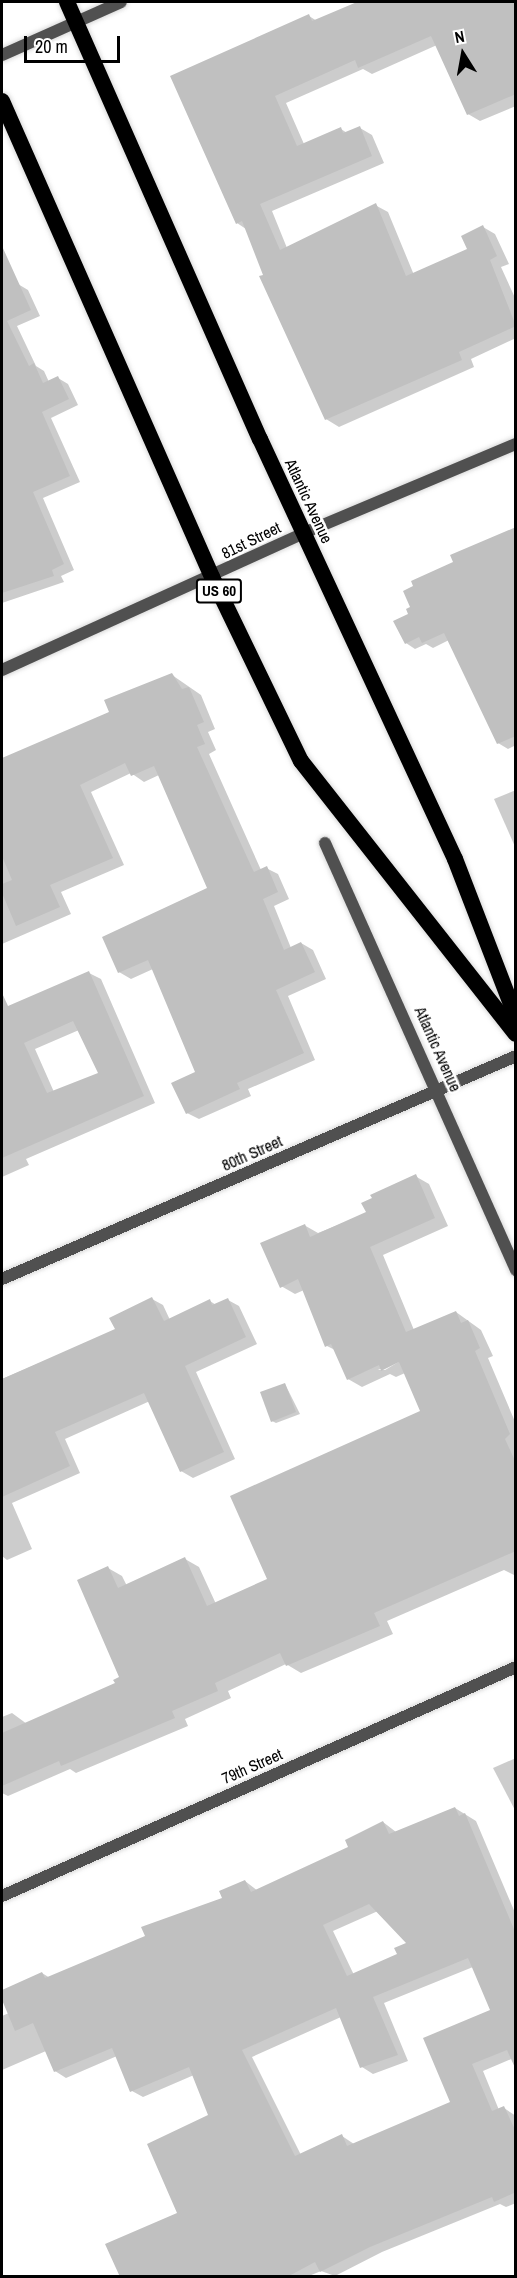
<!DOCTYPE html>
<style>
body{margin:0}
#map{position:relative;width:517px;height:2278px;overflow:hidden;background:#fff;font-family:"Archivo Narrow",sans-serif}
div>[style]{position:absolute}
.shadow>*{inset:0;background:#0003}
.building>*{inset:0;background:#c0c0c0}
.roads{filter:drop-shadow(0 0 2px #dbdbdb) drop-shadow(0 0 2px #dbdbdb)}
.minor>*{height:12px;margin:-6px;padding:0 6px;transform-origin:6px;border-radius:6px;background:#505050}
.trunk>*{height:16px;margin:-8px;padding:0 8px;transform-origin:8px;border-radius:8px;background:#000}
span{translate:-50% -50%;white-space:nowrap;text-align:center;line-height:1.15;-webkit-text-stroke:5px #fff;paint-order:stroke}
.shield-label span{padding:2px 4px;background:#fff;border:2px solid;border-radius:4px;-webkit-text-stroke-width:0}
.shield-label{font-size:15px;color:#000;font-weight:700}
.street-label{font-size:16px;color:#000}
.frame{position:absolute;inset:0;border:3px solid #000;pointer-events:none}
.north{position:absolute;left:433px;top:24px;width:60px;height:60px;-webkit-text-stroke:4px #fff;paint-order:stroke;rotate:349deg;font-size:16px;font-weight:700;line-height:24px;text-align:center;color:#000}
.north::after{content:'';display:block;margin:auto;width:21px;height:27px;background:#000;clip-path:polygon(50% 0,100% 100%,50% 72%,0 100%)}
.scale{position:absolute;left:24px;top:36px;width:96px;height:27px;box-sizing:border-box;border:3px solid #000;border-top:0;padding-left:8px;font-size:18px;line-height:21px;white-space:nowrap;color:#000;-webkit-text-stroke:4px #fff;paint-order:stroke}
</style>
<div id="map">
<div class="shadow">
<i style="clip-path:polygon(361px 2px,516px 2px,516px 106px,480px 121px,468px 114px,437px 45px,372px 74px,363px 69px,286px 103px,304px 144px,341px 129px,347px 133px,360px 128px,372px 135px,384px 163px,272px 211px,287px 248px,375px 205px,388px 212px,414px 275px,469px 249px,483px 227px,495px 234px,509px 264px,501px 267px,516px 300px,516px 338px,471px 359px,474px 367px,339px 427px,326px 419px,246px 229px,237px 223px,172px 77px,309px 16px,317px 21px)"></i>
<i style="clip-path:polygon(18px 284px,28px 290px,40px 316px,17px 326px,36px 366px,44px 371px,49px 382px,58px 378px,68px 384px,78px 405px,51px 418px,80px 482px,43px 498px,74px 570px,61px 576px,64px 582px,2px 603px,2px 291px)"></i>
<i style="clip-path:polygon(516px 528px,516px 745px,508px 749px,498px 743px,449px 640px,433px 648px,426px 644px,415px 649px,406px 643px,410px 615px,455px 562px)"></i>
<i style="clip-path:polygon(172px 675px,201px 695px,215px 729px,208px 732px,216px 750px,209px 754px,261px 870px,266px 868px,278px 874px,289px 899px,274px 906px,291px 948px,301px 943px,313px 950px,326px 979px,288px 996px,315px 1060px,248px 1089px,251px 1096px,199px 1119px,187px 1113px,197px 1073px,153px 969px,131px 979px,119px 972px,209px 888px,159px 775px,144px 782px,131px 773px,91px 792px,124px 865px,61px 892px,71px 914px,2px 944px,2px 765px,110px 712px)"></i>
<i style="clip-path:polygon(516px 790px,516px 849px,494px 799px)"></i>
<i style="clip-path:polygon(evenodd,89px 973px,101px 979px,155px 1103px,26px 1159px,29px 1165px,2px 1177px,2px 993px,7px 1008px,89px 973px,79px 1030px,100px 1073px,54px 1092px,35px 1049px,79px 1030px)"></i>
<i style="clip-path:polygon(evenodd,415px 1176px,429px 1184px,448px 1226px,383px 1255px,414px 1330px,456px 1312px,481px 1330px,493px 1356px,488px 1358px,516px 1424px,516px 1576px,504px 1570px,387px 1621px,393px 1634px,301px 1673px,286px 1664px,228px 1691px,231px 1698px,185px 1719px,188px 1726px,76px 1773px,70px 1769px,8px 1796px,2px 1793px,2px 1717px,12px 1713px,27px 1724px,117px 1684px,121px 1678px,108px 1568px,122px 1576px,127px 1586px,185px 1559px,199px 1567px,216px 1604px,269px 1580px,422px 1412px,405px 1373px,396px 1377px,390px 1374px,362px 1387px,348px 1379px,335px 1350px,327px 1346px,304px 1290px,295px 1294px,281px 1286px,304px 1225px,318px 1233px,368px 1213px,415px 1176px,405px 1358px,385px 1370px,378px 1370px,405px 1358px)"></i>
<i style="clip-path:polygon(152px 1299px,163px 1305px,170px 1320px,210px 1301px,216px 1305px,228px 1300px,239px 1306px,257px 1344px,196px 1372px,235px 1459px,193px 1478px,181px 1471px,150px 1401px,65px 1439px,80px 1473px,12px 1503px,32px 1549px,7px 1560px,2px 1556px,2px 1379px,117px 1330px)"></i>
<i style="clip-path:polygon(285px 1384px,300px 1414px,276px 1423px,272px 1421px)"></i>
<i style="clip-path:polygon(516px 1758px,516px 1812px,493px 1768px)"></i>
<i style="clip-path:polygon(evenodd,455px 1808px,476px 1821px,516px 1915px,516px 2057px,483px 2071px,499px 2110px,504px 2108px,516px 2116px,516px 2203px,506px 2207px,500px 2204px,382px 2252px,335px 2276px,321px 2271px,309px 2276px,122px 2276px,179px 2214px,210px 2116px,194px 2075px,143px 2097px,132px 2091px,117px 2056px,66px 2078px,55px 2071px,46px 2051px,2px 2070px,2px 2016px,9px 2013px,2px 1991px,42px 1973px,50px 1978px,147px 1937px,224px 1898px,245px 1881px,258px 1891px,350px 1848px,383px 1822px,396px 1832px,455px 1808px,378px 1911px,409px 1944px,399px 1955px,354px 1975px,333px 1931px,378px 1911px,455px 1808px,473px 1967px,492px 2011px,452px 2103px,354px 2144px,342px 2136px,301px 2155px,252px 2057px,341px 2017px,362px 2067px,373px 2074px,408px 2061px,384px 2003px,473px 1967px)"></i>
</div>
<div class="building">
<i style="clip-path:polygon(357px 2px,516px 2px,516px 94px,467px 115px,431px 36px,358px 68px,355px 60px,275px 96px,297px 146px,341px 127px,343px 133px,360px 126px,372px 156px,260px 204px,280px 250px,376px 203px,406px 276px,467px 249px,461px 236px,483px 225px,497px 256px,490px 260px,516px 326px,459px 352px,462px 360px,325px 420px,259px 276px,263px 275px,242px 221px,236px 224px,170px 76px,309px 14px,312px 21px)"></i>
<i style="clip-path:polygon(2px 246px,31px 310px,7px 321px,29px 366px,34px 363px,43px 383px,58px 376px,69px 399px,42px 412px,70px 476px,33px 492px,64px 564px,52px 570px,54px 576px,2px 593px)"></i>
<i style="clip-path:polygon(516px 527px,516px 736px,497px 744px,444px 633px,422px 643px,419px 637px,405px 644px,393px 621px,408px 614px,406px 609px,410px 607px,403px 591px,413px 586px,411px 581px,453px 562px,450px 555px)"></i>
<i style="clip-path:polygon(172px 673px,182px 689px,189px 687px,204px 722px,197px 725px,205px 744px,197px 747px,252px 868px,254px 872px,267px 866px,278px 892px,263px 899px,284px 950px,301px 942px,315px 972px,276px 990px,304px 1053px,237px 1083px,240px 1089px,186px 1114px,171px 1083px,195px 1072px,148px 960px,118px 973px,102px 937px,207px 888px,154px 766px,131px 776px,125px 763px,80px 785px,113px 858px,50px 885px,60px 907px,16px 926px,2px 893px,2px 884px,12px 880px,2px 856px,2px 758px,109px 712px,104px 700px)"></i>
<i style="clip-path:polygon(evenodd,89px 971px,144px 1096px,2px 1158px,2px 993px,8px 1006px,89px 971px,73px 1021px,98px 1073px,47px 1093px,24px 1043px,73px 1021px)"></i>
<i style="clip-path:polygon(416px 1174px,435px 1218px,370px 1247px,406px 1332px,456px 1311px,461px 1323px,468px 1320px,480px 1348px,475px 1351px,510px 1434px,505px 1439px,516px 1463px,516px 1551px,374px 1613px,380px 1626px,286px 1666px,280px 1653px,215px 1683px,218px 1691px,172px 1711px,175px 1718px,61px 1766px,59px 1761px,2px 1786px,2px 1733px,115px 1683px,113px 1680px,119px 1677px,77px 1580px,108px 1566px,118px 1588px,185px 1557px,207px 1606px,267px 1579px,230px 1496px,420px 1411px,399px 1362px,381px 1371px,379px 1365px,347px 1380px,331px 1344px,325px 1347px,298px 1279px,280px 1288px,260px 1243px,305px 1224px,310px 1237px,366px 1212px,361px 1203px,372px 1198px,370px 1195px)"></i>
<i style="clip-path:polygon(152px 1297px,164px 1321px,210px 1299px,212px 1305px,228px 1298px,246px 1337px,185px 1366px,224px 1452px,180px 1472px,144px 1393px,55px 1432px,70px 1466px,2px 1497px,2px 1379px,115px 1329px,109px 1318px)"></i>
<i style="clip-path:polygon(285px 1383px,296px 1412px,271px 1422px,260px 1392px)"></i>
<i style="clip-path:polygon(evenodd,455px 1807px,459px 1816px,465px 1813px,516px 1934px,516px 2070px,507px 2050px,472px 2064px,492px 2111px,504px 2106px,516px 2132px,516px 2192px,494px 2202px,492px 2197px,370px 2247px,320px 2272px,315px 2262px,287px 2277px,120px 2277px,105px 2244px,177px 2213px,147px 2144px,208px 2115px,189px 2067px,130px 2092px,112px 2048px,54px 2072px,33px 2023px,15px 2031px,2px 2000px,2px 1990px,42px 1972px,45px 1978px,145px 1936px,141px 1927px,222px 1898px,219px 1891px,245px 1880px,251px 1892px,348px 1847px,345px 1840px,383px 1821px,389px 1834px,455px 1807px,369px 1904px,406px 1943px,394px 1948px,397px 1954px,347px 1976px,323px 1925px,369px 1904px,455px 1807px,468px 1958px,490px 2010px,423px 2038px,450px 2102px,347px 2146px,342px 2134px,295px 2156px,242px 2050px,336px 2008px,360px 2068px,398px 2055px,373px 1997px,468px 1958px)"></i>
</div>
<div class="roads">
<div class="minor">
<i style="left:2px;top:55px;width:130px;rotate:-24deg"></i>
<i style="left:2px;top:670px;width:332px;rotate:-24.4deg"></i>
<i style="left:304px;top:533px;width:230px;rotate:-22.8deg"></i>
<i style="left:325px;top:843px;width:468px;rotate:65.9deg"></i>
<i style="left:2px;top:1279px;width:560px;rotate:-23.45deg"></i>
<i style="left:2px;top:1896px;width:563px;rotate:-24.01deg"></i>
</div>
<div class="trunk">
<i style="left:67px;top:2px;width:478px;rotate:66.2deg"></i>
<i style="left:260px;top:439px;width:463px;rotate:65.1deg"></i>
<i style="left:455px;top:859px;width:169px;rotate:68.9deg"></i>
<i style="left:2px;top:101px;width:520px;rotate:66.19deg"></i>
<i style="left:212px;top:577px;width:204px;rotate:64.2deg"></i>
<i style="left:301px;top:761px;width:347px;rotate:51.8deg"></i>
</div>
</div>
<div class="shield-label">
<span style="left:219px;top:591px">US 60</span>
</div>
<div class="street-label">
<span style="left:309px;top:501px;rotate:65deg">Atlantic Avenue</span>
<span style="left:251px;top:540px;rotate:-26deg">81st Street</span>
<span style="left:438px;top:1049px;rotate:66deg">Atlantic Avenue</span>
<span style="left:252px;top:1153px;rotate:-24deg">80th Street</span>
<span style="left:252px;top:1766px;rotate:-24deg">79th Street</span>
</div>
<div class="frame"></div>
<div class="north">N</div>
<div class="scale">20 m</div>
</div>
